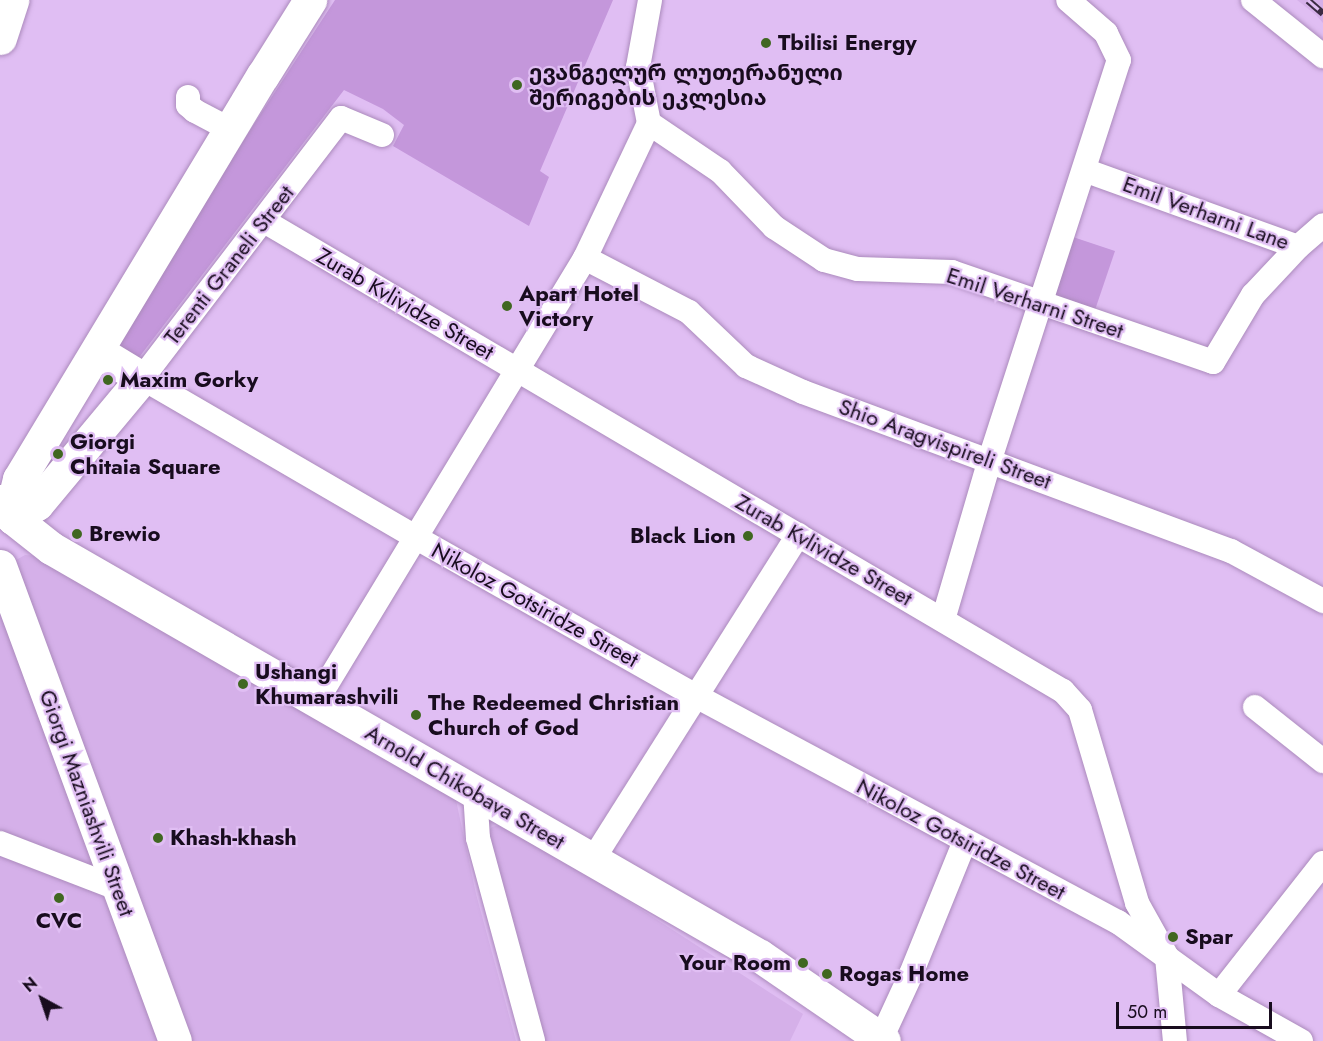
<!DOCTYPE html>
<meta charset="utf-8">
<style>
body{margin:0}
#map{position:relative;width:1323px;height:1041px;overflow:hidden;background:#e0bef3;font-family:Jost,"Noto Sans Georgian",sans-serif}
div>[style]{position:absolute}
.built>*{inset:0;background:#d5b0e9}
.green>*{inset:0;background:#c497db}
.roads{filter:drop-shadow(0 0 2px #ab8abc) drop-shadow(0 0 2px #ab8abc)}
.street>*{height:24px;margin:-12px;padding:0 12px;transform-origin:12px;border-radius:12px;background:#fff}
.secondary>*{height:33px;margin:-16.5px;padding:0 16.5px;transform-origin:16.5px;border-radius:16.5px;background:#fff}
.primary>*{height:33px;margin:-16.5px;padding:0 16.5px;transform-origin:16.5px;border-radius:16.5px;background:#fff}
.rail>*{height:7px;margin-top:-3.5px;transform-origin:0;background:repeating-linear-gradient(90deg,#e0bef3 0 14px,#3b2b43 0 28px);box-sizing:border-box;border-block:2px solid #3b2b43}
.dots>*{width:16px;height:16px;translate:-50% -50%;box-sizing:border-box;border:3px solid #e0bef3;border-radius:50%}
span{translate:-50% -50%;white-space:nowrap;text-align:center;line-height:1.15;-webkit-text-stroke:4.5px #e0bef3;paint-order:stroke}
.poi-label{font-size:22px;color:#180c1e;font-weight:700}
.left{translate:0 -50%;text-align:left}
.right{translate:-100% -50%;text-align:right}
.street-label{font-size:22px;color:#180c1e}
.north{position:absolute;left:12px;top:969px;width:60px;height:60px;-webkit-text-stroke:4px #e0bef3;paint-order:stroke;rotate:320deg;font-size:16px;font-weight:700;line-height:24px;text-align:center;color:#180c1e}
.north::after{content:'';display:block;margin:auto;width:21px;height:27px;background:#180c1e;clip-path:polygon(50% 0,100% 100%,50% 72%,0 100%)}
.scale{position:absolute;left:1116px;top:1002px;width:156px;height:27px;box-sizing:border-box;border:3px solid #180c1e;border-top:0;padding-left:8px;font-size:18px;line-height:21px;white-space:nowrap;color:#180c1e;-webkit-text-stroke:4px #e0bef3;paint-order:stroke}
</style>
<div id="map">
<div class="built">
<i style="clip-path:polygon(1297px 0,1323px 0,1323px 23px,1316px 15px)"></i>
<i style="clip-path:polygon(25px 555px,40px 556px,445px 788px,456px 800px,476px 894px,516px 1041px,180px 1041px,12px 570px,16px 560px)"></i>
<i style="clip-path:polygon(0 585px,100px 864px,91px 870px,0 831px)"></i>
<i style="clip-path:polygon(507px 823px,803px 1014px,790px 1041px,539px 1041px,487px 833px,492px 827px)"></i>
<i style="clip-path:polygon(0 851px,115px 897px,165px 1041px,0 1041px)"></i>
</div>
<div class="green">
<i style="clip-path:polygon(335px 0,613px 0,540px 171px,549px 177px,529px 226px,393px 146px,404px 125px,383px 109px,344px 90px,137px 360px,111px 343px)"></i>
<i style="clip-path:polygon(1070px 236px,1115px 251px,1095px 310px,1051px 296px)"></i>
</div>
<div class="roads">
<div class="street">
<i style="left:1253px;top:0;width:90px;rotate:38.7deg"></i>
<i style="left:188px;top:97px;width:8px;rotate:90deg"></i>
<i style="left:188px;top:105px;width:9px;rotate:41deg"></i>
<i style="left:195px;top:111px;width:41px;rotate:27.8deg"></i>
<i style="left:649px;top:123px;width:86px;rotate:34.1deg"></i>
<i style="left:720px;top:171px;width:78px;rotate:46deg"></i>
<i style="left:774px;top:227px;width:60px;rotate:33.4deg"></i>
<i style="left:824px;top:260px;width:35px;rotate:15deg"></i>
<i style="left:858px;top:269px;width:94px;rotate:1.8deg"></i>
<i style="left:952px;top:272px;width:276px;rotate:19deg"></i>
<i style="left:1213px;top:362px;width:78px;rotate:-59.2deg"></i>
<i style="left:1253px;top:295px;width:66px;rotate:-46.8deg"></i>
<i style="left:1298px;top:247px;width:33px;rotate:-41deg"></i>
<i style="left:649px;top:123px;width:57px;rotate:-101.1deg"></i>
<i style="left:638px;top:67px;width:68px;rotate:-79.8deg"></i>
<i style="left:382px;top:135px;width:44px;rotate:-157.5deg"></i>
<i style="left:341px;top:118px;width:327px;rotate:127.4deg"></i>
<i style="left:142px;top:378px;width:316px;rotate:30.2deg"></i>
<i style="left:415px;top:537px;width:325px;rotate:29.5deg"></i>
<i style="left:698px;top:697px;width:476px;rotate:28.2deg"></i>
<i style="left:1118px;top:922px;width:125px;rotate:35.9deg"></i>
<i style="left:1219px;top:995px;width:94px;rotate:29.3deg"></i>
<i style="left:1084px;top:170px;width:227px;rotate:19.8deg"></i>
<i style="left:264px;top:221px;width:927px;rotate:30.47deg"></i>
<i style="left:1063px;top:691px;width:25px;rotate:48deg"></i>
<i style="left:1080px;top:710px;width:201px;rotate:73.5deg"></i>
<i style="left:1137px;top:903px;width:62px;rotate:60.9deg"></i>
<i style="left:1167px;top:957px;width:84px;rotate:84.6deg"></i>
<i style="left:585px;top:258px;width:117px;rotate:27.4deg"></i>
<i style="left:689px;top:312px;width:79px;rotate:43.5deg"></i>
<i style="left:746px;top:366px;width:63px;rotate:24.5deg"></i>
<i style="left:803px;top:392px;width:457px;rotate:20.4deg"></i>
<i style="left:1231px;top:551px;width:105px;rotate:28.5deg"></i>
<i style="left:943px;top:620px;width:168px;rotate:-73.7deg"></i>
<i style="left:990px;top:459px;width:419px;rotate:-72.1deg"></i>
<i style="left:1119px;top:60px;width:30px;rotate:-116deg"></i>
<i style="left:1106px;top:33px;width:50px;rotate:-139deg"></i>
<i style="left:317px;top:700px;width:517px;rotate:-58.77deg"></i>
<i style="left:585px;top:258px;width:149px;rotate:-64.6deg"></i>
<i style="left:1255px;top:707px;width:87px;rotate:38.5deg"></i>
<i style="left:475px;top:792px;width:46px;rotate:86.3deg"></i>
<i style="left:478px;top:838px;width:210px;rotate:74.8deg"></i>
<i style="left:0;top:843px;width:128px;rotate:21.1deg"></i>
<i style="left:592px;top:861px;width:386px;rotate:-57.7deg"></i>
<i style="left:1219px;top:995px;width:168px;rotate:-51.8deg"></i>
<i style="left:881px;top:1039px;width:72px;rotate:-65.2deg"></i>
<i style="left:911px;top:974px;width:144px;rotate:-67.9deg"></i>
</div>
<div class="secondary">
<i style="left:0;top:38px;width:40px;rotate:-72deg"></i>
<i style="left:97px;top:351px;width:52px;rotate:31deg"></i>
<i style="left:142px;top:378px;width:164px;rotate:129.8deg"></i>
<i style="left:37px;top:504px;width:28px;rotate:150deg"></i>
<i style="left:13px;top:518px;width:11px;rotate:-95deg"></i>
<i style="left:12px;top:507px;width:29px;rotate:-76deg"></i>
<i style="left:19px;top:479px;width:472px;rotate:-58.9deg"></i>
<i style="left:263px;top:75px;width:89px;rotate:-57.9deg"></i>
</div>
<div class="primary">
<i style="left:0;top:501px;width:21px;rotate:53deg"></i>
<i style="left:13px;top:518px;width:48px;rotate:38.3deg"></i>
<i style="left:51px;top:548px;width:818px;rotate:29.92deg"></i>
<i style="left:760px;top:956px;width:150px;rotate:34.4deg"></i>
<i style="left:0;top:566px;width:506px;rotate:69.78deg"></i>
</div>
</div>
<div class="rail">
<i style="left:1308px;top:0;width:20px;rotate:41deg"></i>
</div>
<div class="dots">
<i style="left:766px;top:43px;background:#406721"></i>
<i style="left:517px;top:85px;background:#406721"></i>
<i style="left:507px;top:306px;background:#406721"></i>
<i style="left:108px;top:380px;background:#406721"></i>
<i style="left:58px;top:454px;background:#406721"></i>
<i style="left:77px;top:534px;background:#406721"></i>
<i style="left:748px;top:536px;background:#406721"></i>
<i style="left:243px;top:684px;background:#406721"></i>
<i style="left:416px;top:715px;background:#406721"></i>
<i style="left:158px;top:838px;background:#406721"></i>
<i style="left:59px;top:898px;background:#406721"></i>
<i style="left:1173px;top:937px;background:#406721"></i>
<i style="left:803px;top:963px;background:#406721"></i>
<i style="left:827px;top:974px;background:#406721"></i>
</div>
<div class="poi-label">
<span class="left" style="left:778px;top:43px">Tbilisi Energy</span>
<span class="left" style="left:529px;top:85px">ევანგელურ ლუთერანული<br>შერიგების ეკლესია</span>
<span class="left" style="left:519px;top:306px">Apart Hotel<br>Victory</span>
<span class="left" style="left:120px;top:380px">Maxim Gorky</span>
<span class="left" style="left:70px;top:454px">Giorgi<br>Chitaia Square</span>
<span class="left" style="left:89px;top:534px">Brewio</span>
<span class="right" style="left:736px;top:536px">Black Lion</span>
<span class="left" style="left:255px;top:684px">Ushangi<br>Khumarashvili</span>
<span class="left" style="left:428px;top:715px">The Redeemed Christian<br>Church of God</span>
<span class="left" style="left:170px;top:838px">Khash-khash</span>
<span style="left:59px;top:921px">CVC</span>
<span class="left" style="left:1185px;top:937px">Spar</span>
<span class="right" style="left:791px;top:963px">Your Room</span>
<span class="left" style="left:839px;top:974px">Rogas Home</span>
</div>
<div class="street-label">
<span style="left:1206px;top:213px;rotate:20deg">Emil Verharni Lane</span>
<span style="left:229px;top:265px;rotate:-52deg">Terenti Graneli Street</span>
<span style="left:1035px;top:303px;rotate:18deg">Emil Verharni Street</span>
<span style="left:405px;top:304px;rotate:30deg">Zurab Kvlividze Street</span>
<span style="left:945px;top:444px;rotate:20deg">Shio Aragvispireli Street</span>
<span style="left:824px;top:550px;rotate:30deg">Zurab Kvlividze Street</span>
<span style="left:535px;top:605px;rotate:29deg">Nikoloz Gotsiridze Street</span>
<span style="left:465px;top:787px;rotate:30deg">Arnold Chikobava Street</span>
<span style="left:87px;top:803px;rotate:70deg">Giorgi Mazniashvili Street</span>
<span style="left:961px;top:839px;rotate:28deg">Nikoloz Gotsiridze Street</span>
</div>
<div class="north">N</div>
<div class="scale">50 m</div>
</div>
